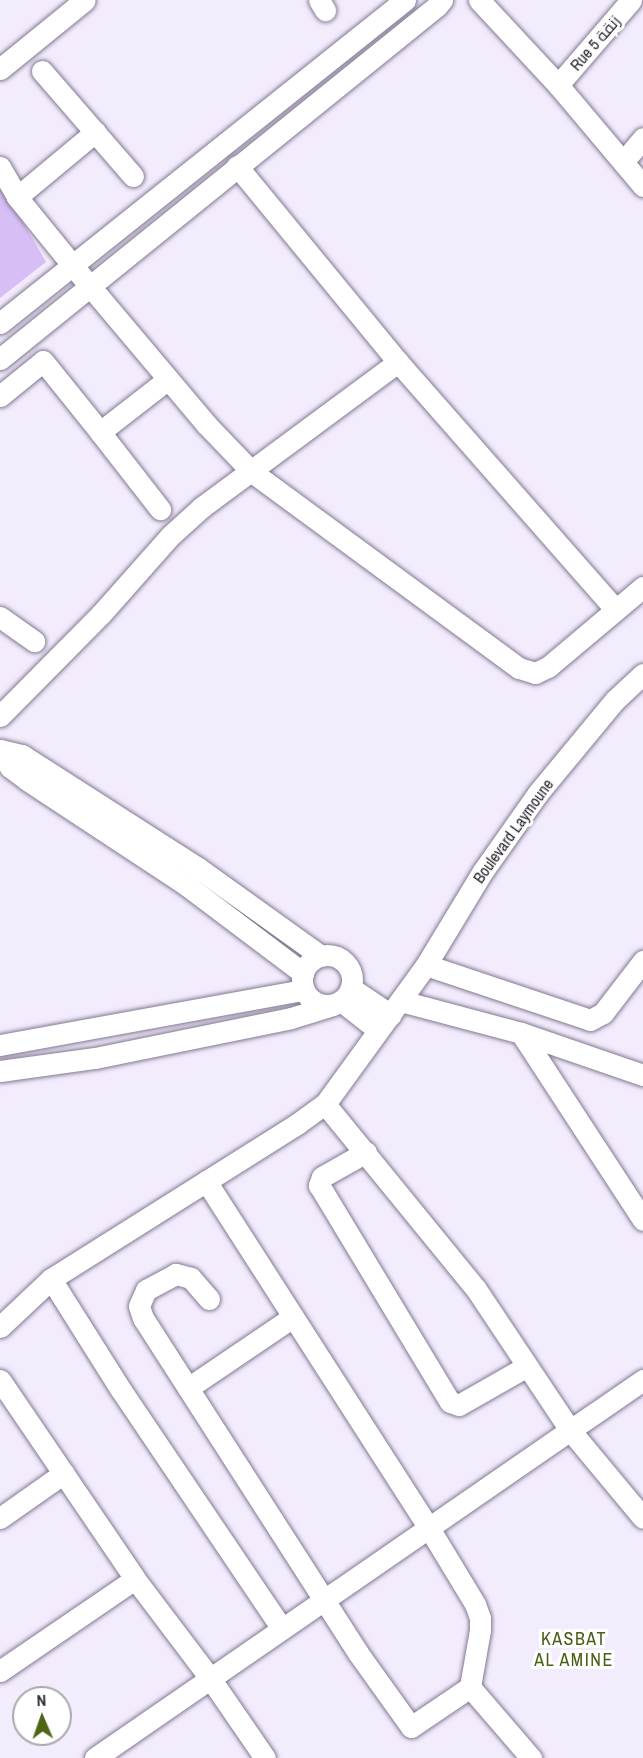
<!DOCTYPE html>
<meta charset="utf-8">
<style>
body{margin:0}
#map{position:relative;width:643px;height:1758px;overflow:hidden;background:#f3ecfd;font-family:"Archivo Narrow",Cairo,sans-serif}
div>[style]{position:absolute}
.green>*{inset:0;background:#d7bff5}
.roads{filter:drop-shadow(0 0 2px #837992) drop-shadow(0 0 2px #837992)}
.minor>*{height:21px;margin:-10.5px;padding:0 10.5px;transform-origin:10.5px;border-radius:10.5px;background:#fff}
.minor>.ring{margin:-10.5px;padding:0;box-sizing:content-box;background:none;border:21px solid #fff;border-radius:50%}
span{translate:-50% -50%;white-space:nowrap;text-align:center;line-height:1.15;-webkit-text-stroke:6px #fff;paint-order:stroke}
.street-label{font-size:16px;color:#2a2530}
.neighbourhood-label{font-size:18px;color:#4a5f17;letter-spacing:1.5px}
.north{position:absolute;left:12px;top:1686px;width:60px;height:60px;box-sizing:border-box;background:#fff;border:2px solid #aaa8ac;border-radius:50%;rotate:358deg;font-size:16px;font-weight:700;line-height:24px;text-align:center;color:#2a2530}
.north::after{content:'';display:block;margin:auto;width:21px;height:27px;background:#4e6514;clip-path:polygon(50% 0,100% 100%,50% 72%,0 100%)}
</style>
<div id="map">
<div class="green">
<i style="clip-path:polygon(0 182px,46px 262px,0 298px)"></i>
</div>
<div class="roads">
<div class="minor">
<i style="left:319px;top:0;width:12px;rotate:59deg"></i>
<i style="left:479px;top:0;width:116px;rotate:47.1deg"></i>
<i style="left:558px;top:85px;width:132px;rotate:49.9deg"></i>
<i style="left:0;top:69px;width:109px;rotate:-39.1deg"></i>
<i style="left:42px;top:71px;width:139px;rotate:49.1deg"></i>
<i style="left:558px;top:85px;width:112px;rotate:-49.3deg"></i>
<i style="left:623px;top:162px;width:31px;rotate:-50deg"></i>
<i style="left:237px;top:166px;width:254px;rotate:50.6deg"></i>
<i style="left:398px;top:362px;width:329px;rotate:48.7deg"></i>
<i style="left:0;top:167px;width:34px;rotate:60deg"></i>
<i style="left:17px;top:197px;width:89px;rotate:50.9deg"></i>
<i style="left:73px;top:266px;width:207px;rotate:49.9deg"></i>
<i style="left:206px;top:424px;width:66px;rotate:46.2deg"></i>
<i style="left:252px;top:472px;width:331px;rotate:36.3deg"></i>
<i style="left:519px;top:668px;width:17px;rotate:17deg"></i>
<i style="left:535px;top:673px;width:14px;rotate:-25deg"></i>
<i style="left:548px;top:667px;width:124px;rotate:-40.1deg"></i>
<i style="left:17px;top:197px;width:102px;rotate:-39.8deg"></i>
<i style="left:0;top:323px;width:518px;rotate:-38.57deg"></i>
<i style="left:0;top:359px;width:562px;rotate:-38.93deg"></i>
<i style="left:437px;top:6px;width:8px;rotate:-50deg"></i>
<i style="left:0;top:396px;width:55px;rotate:-39.1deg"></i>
<i style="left:43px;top:361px;width:91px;rotate:51.2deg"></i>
<i style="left:100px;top:432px;width:86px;rotate:-37.9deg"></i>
<i style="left:100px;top:432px;width:98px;rotate:52.1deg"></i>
<i style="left:0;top:617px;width:42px;rotate:35.2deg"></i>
<i style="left:0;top:716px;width:144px;rotate:-45.3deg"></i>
<i style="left:101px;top:614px;width:104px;rotate:-48.5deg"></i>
<i style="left:170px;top:536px;width:43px;rotate:-42.2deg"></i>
<i style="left:202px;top:507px;width:244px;rotate:-36.5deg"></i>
<i style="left:0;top:750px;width:23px;rotate:13deg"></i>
<i style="left:22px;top:755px;width:209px;rotate:32.7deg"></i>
<i style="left:198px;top:868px;width:151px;rotate:35.6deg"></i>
<i style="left:0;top:750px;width:20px;rotate:60deg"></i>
<i style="left:10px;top:767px;width:21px;rotate:37deg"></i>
<i style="left:27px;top:780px;width:189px;rotate:33.4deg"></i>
<i style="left:185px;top:884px;width:148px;rotate:37deg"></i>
<i class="ring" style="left:302px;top:955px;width:29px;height:29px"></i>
<i style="left:426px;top:965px;width:173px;rotate:18.5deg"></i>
<i style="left:590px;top:1020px;width:15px;rotate:-28deg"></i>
<i style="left:603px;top:1013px;width:66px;rotate:-52.4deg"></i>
<i style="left:351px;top:988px;width:48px;rotate:34deg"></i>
<i style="left:341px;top:1001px;width:47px;rotate:38.1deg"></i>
<i style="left:401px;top:1001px;width:124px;rotate:14.9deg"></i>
<i style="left:521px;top:1033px;width:129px;rotate:19deg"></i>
<i style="left:521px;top:1033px;width:223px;rotate:56.9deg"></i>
<i style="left:0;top:1045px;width:309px;rotate:-10.3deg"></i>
<i style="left:0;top:1071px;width:96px;rotate:-7.8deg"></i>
<i style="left:95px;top:1058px;width:200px;rotate:-11.5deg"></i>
<i style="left:291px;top:1018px;width:44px;rotate:-17.2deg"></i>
<i style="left:325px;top:1104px;width:239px;rotate:50.8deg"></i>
<i style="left:476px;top:1289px;width:169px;rotate:56.3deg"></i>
<i style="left:570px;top:1430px;width:114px;rotate:50.3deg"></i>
<i style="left:366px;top:1152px;width:51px;rotate:150.4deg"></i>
<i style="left:322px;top:1177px;width:9px;rotate:111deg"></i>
<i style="left:319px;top:1185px;width:253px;rotate:58.9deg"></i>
<i style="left:450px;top:1402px;width:9px;rotate:18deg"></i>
<i style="left:459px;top:1405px;width:78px;rotate:-29.8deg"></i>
<i style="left:206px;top:1181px;width:412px;rotate:57.3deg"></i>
<i style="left:429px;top:1528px;width:89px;rotate:58.8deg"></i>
<i style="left:475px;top:1604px;width:15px;rotate:70deg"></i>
<i style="left:480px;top:1618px;width:12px;rotate:90deg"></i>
<i style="left:480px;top:1630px;width:58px;rotate:100deg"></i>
<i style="left:470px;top:1687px;width:94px;rotate:49.3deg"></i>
<i style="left:51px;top:1279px;width:131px;rotate:57.8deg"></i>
<i style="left:121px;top:1390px;width:288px;rotate:56deg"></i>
<i style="left:209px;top:1299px;width:28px;rotate:-131deg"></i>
<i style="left:191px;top:1278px;width:16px;rotate:-165deg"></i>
<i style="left:176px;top:1274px;width:34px;rotate:152deg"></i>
<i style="left:146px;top:1290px;width:17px;rotate:114deg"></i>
<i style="left:139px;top:1306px;width:13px;rotate:72deg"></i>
<i style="left:143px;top:1318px;width:398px;rotate:57.3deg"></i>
<i style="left:358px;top:1653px;width:91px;rotate:54.4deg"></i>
<i style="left:411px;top:1727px;width:71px;rotate:-34.1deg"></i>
<i style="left:0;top:1327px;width:70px;rotate:-43.3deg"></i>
<i style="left:51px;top:1279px;width:291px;rotate:-32.2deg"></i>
<i style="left:297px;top:1124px;width:34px;rotate:-36deg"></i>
<i style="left:325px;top:1104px;width:172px;rotate:-54deg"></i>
<i style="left:426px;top:965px;width:110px;rotate:-58.8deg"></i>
<i style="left:483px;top:871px;width:95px;rotate:-54.8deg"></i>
<i style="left:538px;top:793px;width:121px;rotate:-50.4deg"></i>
<i style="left:615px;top:700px;width:38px;rotate:-43deg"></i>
<i style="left:0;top:1380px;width:240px;rotate:55.8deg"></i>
<i style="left:135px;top:1579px;width:124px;rotate:52.9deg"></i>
<i style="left:210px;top:1678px;width:97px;rotate:55.5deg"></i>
<i style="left:188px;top:1388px;width:127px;rotate:-34.1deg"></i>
<i style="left:0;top:1518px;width:78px;rotate:-35.1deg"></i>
<i style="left:0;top:1671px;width:163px;rotate:-34.3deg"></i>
<i style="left:95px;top:1758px;width:666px;rotate:-34.6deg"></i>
</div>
</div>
<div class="street-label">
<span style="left:595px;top:43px;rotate:-49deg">Rue 5 زنقة</span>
<span style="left:513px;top:831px;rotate:-54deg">Boulevard Laymoune</span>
</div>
<div class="neighbourhood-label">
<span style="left:574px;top:1650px">KASBAT<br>AL AMINE</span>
</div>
<div class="north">N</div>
</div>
